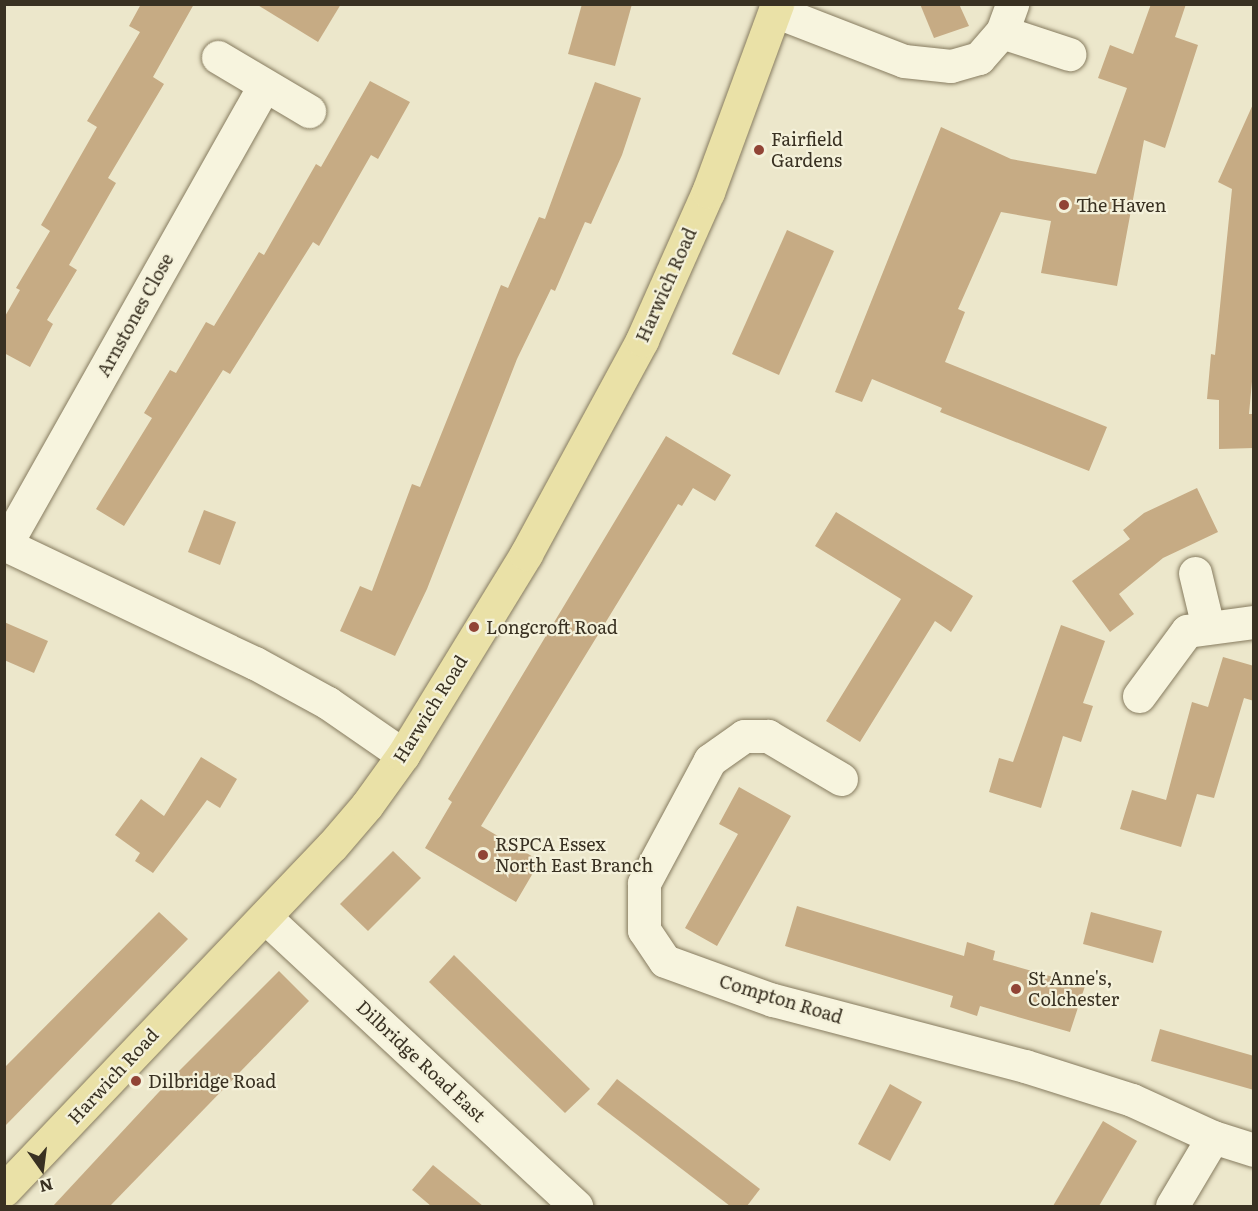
<!DOCTYPE html>
<style>
body{margin:0}
#map{position:relative;width:1258px;height:1211px;overflow:hidden;background:#ece7cb;font-family:Literata,serif}
div>[style]{position:absolute}
.building>*{inset:0;background:#c6ab84}
.roads{filter:drop-shadow(0 0 2px #877c60) drop-shadow(0 0 2px #877c60)}
.minor>*{height:33px;margin:-16.5px;padding:0 16.5px;transform-origin:16.5px;border-radius:16.5px;background:#f7f4de}
.primary>*{height:33px;margin:-16.5px;padding:0 16.5px;transform-origin:16.5px;border-radius:16.5px;background:#eae1a7}
.dots>*{width:16px;height:16px;translate:-50% -50%;box-sizing:border-box;border:3px solid #f4f1da;border-radius:50%}
span{translate:-50% -50%;white-space:nowrap;text-align:center;line-height:1.15;-webkit-text-stroke:4.5px #f4f1da;paint-order:stroke}
.poi-label{font-size:18px;color:#393122}
.left{translate:0 -50%;text-align:left}
.street-label{font-size:18px;color:#393122}
.frame{position:absolute;inset:0;border:6px solid #393122;pointer-events:none}
.north{position:absolute;left:12px;top:1139px;width:60px;height:60px;-webkit-text-stroke:4px #f4f1da;paint-order:stroke;rotate:166deg;font-size:16px;font-weight:700;line-height:24px;text-align:center;color:#393122}
.north::after{content:'';display:block;margin:auto;width:21px;height:27px;background:#393122;clip-path:polygon(50% 0,100% 100%,50% 72%,0 100%)}
</style>
<div id="map">
<div class="building">
<i style="clip-path:polygon(141px 4px,194px 4px,153px 77px,164px 84px,108px 178px,116px 183px,69px 265px,77px 270px,47px 320px,53px 324px,30px 367px,4px 353px,4px 318px,20px 290px,16px 288px,50px 231px,41px 225px,97px 127px,87px 121px,140px 32px,129px 26px)"></i>
<i style="clip-path:polygon(256px 4px,341px 4px,318px 42px)"></i>
<i style="clip-path:polygon(582px 4px,632px 4px,615px 66px,568px 54px)"></i>
<i style="clip-path:polygon(920px 4px,959px 4px,969px 26px,934px 38px)"></i>
<i style="clip-path:polygon(1151px 4px,1186px 4px,1175px 37px,1198px 45px,1165px 148px,1144px 140px,1117px 286px,1041px 273px,1051px 221px,1001px 212px,958px 309px,965px 312px,945px 362px,1107px 427px,1089px 471px,940px 412px,942px 408px,872px 379px,862px 402px,835px 392px,941px 127px,1011px 159px,1096px 174px,1127px 88px,1098px 78px,1110px 45px,1133px 54px)"></i>
<i style="clip-path:polygon(370px 81px,410px 102px,378px 159px,371px 155px,319px 246px,313px 242px,230px 374px,223px 370px,124px 526px,96px 509px,152px 418px,144px 413px,170px 370px,176px 373px,206px 322px,214px 326px,259px 252px,264px 255px,316px 164px,321px 167px)"></i>
<i style="clip-path:polygon(595px 82px,641px 98px,622px 155px,591px 224px,585px 222px,555px 291px,551px 289px,517px 359px,427px 589px,395px 656px,340px 631px,360px 586px,372px 591px,412px 484px,420px 487px,501px 285px,508px 288px,539px 217px,545px 219px)"></i>
<i style="clip-path:polygon(1254px 102px,1254px 360px,1249px 414px,1254px 414px,1254px 448px,1219px 449px,1219px 400px,1207px 399px,1211px 354px,1215px 355px,1232px 189px,1218px 182px)"></i>
<i style="clip-path:polygon(787px 230px,834px 251px,779px 375px,732px 354px)"></i>
<i style="clip-path:polygon(666px 436px,731px 475px,715px 501px,693px 488px,682px 506px,678px 504px,481px 826px,540px 861px,516px 902px,425px 848px,452px 802px,448px 799px)"></i>
<i style="clip-path:polygon(1197px 488px,1218px 532px,1163px 558px,1119px 594px,1134px 614px,1110px 632px,1072px 581px,1130px 539px,1123px 530px,1144px 513px)"></i>
<i style="clip-path:polygon(204px 510px,236px 522px,220px 565px,188px 552px)"></i>
<i style="clip-path:polygon(836px 512px,973px 596px,951px 632px,935px 621px,860px 742px,826px 721px,901px 599px,815px 546px)"></i>
<i style="clip-path:polygon(4px 622px,48px 641px,34px 673px,4px 660px)"></i>
<i style="clip-path:polygon(1061px 625px,1105px 641px,1083px 703px,1093px 706px,1081px 742px,1063px 736px,1041px 808px,989px 792px,999px 758px,1013px 762px)"></i>
<i style="clip-path:polygon(1223px 657px,1254px 666px,1254px 701px,1244px 698px,1214px 798px,1197px 794px,1181px 847px,1120px 829px,1132px 790px,1166px 800px,1192px 702px,1208px 707px)"></i>
<i style="clip-path:polygon(201px 757px,237px 779px,220px 808px,207px 800px,153px 873px,135px 861px,140px 853px,115px 835px,141px 799px,164px 816px)"></i>
<i style="clip-path:polygon(739px 787px,791px 816px,717px 946px,685px 928px,738px 834px,719px 824px)"></i>
<i style="clip-path:polygon(393px 851px,421px 878px,368px 931px,340px 904px)"></i>
<i style="clip-path:polygon(797px 906px,964px 956px,967px 942px,995px 951px,993px 960px,1085px 986px,1070px 1032px,980px 1006px,977px 1016px,950px 1007px,953px 996px,785px 946px)"></i>
<i style="clip-path:polygon(159px 912px,188px 939px,4px 1127px,4px 1068px)"></i>
<i style="clip-path:polygon(1091px 912px,1162px 931px,1153px 963px,1083px 944px)"></i>
<i style="clip-path:polygon(454px 955px,590px 1089px,565px 1113px,429px 982px)"></i>
<i style="clip-path:polygon(279px 971px,309px 1001px,110px 1206px,53px 1206px,171px 1079px)"></i>
<i style="clip-path:polygon(1160px 1029px,1254px 1056px,1254px 1090px,1151px 1061px)"></i>
<i style="clip-path:polygon(617px 1079px,760px 1189px,747px 1206px,730px 1206px,597px 1104px)"></i>
<i style="clip-path:polygon(890px 1084px,922px 1102px,890px 1161px,858px 1144px)"></i>
<i style="clip-path:polygon(1103px 1121px,1137px 1141px,1099px 1206px,1053px 1206px)"></i>
<i style="clip-path:polygon(433px 1165px,483px 1206px,431px 1206px,412px 1190px)"></i>
</div>
<div class="roads">
<div class="minor">
<i style="left:775px;top:11px;width:138px;rotate:21.2deg"></i>
<i style="left:904px;top:61px;width:47px;rotate:6.1deg"></i>
<i style="left:951px;top:66px;width:29px;rotate:-16deg"></i>
<i style="left:979px;top:58px;width:35px;rotate:-49deg"></i>
<i style="left:1002px;top:32px;width:30px;rotate:-70deg"></i>
<i style="left:1002px;top:32px;width:71px;rotate:18.2deg"></i>
<i style="left:218px;top:57px;width:106px;rotate:30.7deg"></i>
<i style="left:4px;top:544px;width:278px;rotate:25.4deg"></i>
<i style="left:255px;top:663px;width:83px;rotate:28.7deg"></i>
<i style="left:328px;top:703px;width:91px;rotate:34.7deg"></i>
<i style="left:6px;top:544px;width:526px;rotate:-60.61deg"></i>
<i style="left:1195px;top:573px;width:56px;rotate:76.5deg"></i>
<i style="left:1139px;top:696px;width:81px;rotate:-53.6deg"></i>
<i style="left:1187px;top:631px;width:68px;rotate:-7.7deg"></i>
<i style="left:841px;top:779px;width:85px;rotate:-149.5deg"></i>
<i style="left:768px;top:736px;width:24px;rotate:180deg"></i>
<i style="left:744px;top:736px;width:42px;rotate:144.8deg"></i>
<i style="left:710px;top:760px;width:140px;rotate:118.2deg"></i>
<i style="left:644px;top:883px;width:47px;rotate:90deg"></i>
<i style="left:644px;top:930px;width:37px;rotate:56deg"></i>
<i style="left:665px;top:961px;width:115px;rotate:19.9deg"></i>
<i style="left:773px;top:1000px;width:260px;rotate:14.7deg"></i>
<i style="left:1025px;top:1066px;width:112px;rotate:17.6deg"></i>
<i style="left:1132px;top:1100px;width:89px;rotate:24.6deg"></i>
<i style="left:1213px;top:1137px;width:43px;rotate:17.6deg"></i>
<i style="left:265px;top:917px;width:425px;rotate:42.9deg"></i>
<i style="left:1172px;top:1206px;width:80px;rotate:-59.3deg"></i>
</div>
<div class="primary">
<i style="left:4px;top:1190px;width:475px;rotate:-46.4deg"></i>
<i style="left:332px;top:846px;width:54px;rotate:-49.5deg"></i>
<i style="left:367px;top:805px;width:62px;rotate:-54.2deg"></i>
<i style="left:403px;top:755px;width:236px;rotate:-58.5deg"></i>
<i style="left:526px;top:554px;width:243px;rotate:-61.5deg"></i>
<i style="left:642px;top:340px;width:162px;rotate:-66deg"></i>
<i style="left:708px;top:192px;width:200px;rotate:-69.8deg"></i>
</div>
</div>
<div class="dots">
<i style="left:759px;top:150px;background:#914435"></i>
<i style="left:1064px;top:205px;background:#914435"></i>
<i style="left:474px;top:627px;background:#914435"></i>
<i style="left:483px;top:855px;background:#914435"></i>
<i style="left:1016px;top:989px;background:#914435"></i>
<i style="left:136px;top:1081px;background:#914435"></i>
</div>
<div class="poi-label">
<span class="left" style="left:771px;top:150px">Fairfield<br>Gardens</span>
<span class="left" style="left:1076px;top:205px">The Haven</span>
<span class="left" style="left:486px;top:627px">Longcroft Road</span>
<span class="left" style="left:495px;top:855px">RSPCA Essex<br>North East Branch</span>
<span class="left" style="left:1028px;top:989px">St Anne's,<br>Colchester</span>
<span class="left" style="left:148px;top:1081px">Dilbridge Road</span>
</div>
<div class="street-label">
<span style="left:666px;top:285px;rotate:-66deg">Harwich Road</span>
<span style="left:135px;top:315px;rotate:-61deg">Arnstones Close</span>
<span style="left:430px;top:709px;rotate:-58deg">Harwich Road</span>
<span style="left:781px;top:999px;rotate:17deg">Compton Road</span>
<span style="left:421px;top:1061px;rotate:43deg">Dilbridge Road East</span>
<span style="left:113px;top:1076px;rotate:-47deg">Harwich Road</span>
</div>
<div class="frame"></div>
<div class="north">N</div>
</div>
